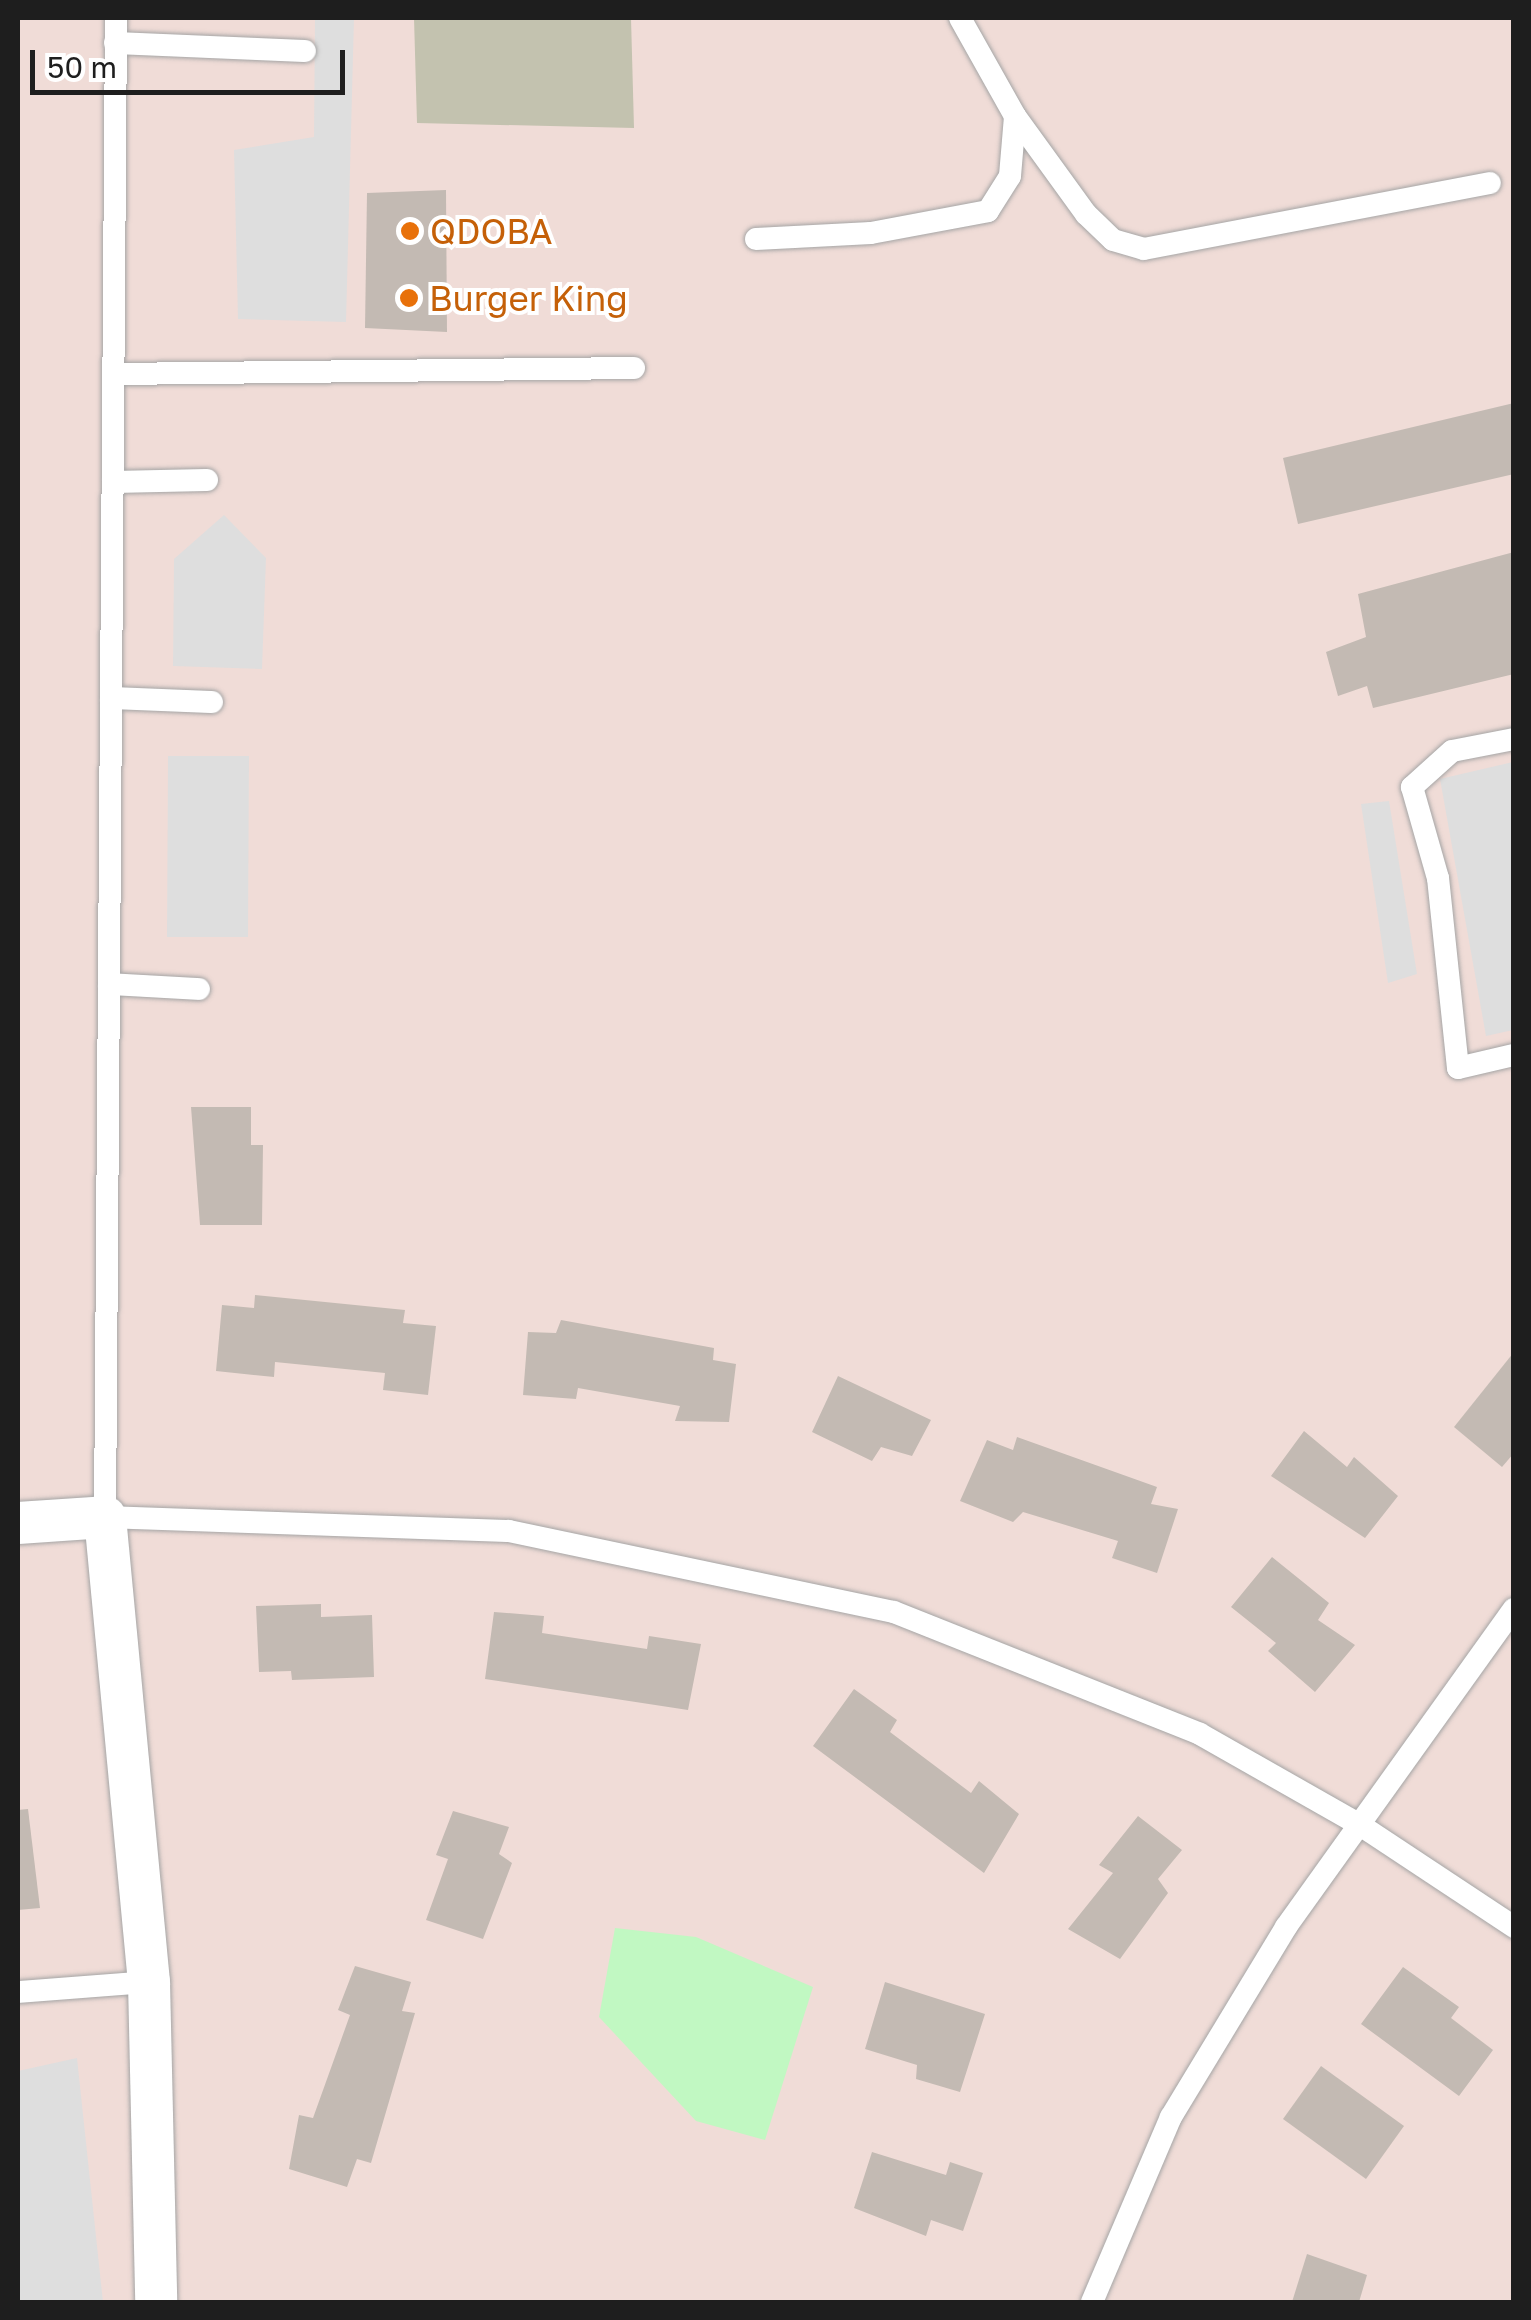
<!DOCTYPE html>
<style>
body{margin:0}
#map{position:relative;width:1531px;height:2320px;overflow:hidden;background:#efeae4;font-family:"Golos Text",sans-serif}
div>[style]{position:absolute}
.military>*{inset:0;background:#f0dcd7}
.construction>*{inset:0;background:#c3c2af}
.park>*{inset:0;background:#c1f8c2}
.parking>*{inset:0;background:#dedede}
.building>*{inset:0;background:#c3bab3}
.roads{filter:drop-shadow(0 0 2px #a5a5a5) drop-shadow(0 0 2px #a5a5a5)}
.service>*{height:22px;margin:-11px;padding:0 11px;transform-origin:11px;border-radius:11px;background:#fff}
.minor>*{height:42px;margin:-21px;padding:0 21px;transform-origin:21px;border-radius:21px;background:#fff}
.dots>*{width:28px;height:28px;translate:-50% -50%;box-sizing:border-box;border:5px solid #fff;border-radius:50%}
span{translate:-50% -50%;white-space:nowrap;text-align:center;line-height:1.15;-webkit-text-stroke:8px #fff;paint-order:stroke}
.food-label{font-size:35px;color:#c56008}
.left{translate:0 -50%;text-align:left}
.frame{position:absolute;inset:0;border:20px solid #1e1e1e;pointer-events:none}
.scale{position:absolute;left:30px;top:50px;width:315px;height:45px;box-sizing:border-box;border:5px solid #1e1e1e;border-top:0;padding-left:12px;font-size:30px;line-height:35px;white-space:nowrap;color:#1e1e1e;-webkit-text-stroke:8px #fff;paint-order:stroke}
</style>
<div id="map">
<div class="military">
<i style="clip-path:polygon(18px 18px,1513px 18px,1513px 2302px,18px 2302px)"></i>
</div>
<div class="construction">
<i style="clip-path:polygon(414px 18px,631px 18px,634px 128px,417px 123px)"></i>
</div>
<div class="park">
<i style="clip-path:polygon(615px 1928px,696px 1937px,813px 1987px,765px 2140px,696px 2121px,599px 2017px)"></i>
</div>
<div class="parking">
<i style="clip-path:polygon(315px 18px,354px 18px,346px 322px,238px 319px,234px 150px,314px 137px)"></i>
<i style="clip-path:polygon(224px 515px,266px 558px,262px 669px,173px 666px,174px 559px)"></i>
<i style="clip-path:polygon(168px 756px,249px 756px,248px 937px,167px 937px)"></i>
<i style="clip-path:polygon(1513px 762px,1513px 1030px,1486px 1036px,1440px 779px)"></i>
<i style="clip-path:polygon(1389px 801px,1417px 974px,1388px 983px,1361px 804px)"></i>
<i style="clip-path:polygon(77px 2058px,103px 2302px,18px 2302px,18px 2071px)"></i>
</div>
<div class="building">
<i style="clip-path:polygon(446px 190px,447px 332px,365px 328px,367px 193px)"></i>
<i style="clip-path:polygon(1514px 403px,1514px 474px,1298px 524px,1283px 458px)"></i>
<i style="clip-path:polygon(1514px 552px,1514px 674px,1373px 708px,1367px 686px,1338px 696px,1326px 652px,1366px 637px,1358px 594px)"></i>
<i style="clip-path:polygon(191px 1107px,251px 1107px,251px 1145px,263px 1145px,262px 1225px,200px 1225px)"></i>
<i style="clip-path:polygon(255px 1295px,405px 1310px,403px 1323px,436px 1326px,428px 1395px,383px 1390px,385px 1373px,275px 1362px,274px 1377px,216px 1371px,222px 1305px,254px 1308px)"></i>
<i style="clip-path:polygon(561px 1320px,714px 1348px,713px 1360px,736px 1364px,729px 1422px,675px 1421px,680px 1406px,578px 1388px,576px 1399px,523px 1395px,528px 1332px,556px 1333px)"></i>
<i style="clip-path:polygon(1514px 1352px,1514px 1453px,1502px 1467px,1454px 1427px)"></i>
<i style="clip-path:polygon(838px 1376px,931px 1420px,912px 1456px,881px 1447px,872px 1461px,812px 1432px)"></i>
<i style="clip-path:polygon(1304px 1431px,1347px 1467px,1354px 1457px,1398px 1496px,1365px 1538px,1271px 1476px)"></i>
<i style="clip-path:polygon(1017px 1437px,1157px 1487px,1151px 1504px,1178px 1509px,1157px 1573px,1112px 1558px,1118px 1541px,1023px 1512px,1013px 1522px,960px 1501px,987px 1440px,1013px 1450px)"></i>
<i style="clip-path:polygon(1272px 1557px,1329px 1603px,1318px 1620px,1355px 1645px,1315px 1692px,1268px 1651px,1276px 1643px,1231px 1607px)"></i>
<i style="clip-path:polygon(321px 1604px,321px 1617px,372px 1615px,374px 1677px,292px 1680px,291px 1671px,259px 1672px,256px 1606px)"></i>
<i style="clip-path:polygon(494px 1612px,544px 1616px,542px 1633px,647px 1649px,649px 1636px,701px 1644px,688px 1710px,485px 1679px)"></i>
<i style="clip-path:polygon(854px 1689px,897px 1720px,890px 1732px,971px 1793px,979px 1781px,1019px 1814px,984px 1873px,813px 1746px)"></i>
<i style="clip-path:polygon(28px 1809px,40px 1908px,18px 1910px,18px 1810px)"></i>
<i style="clip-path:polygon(453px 1811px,509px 1827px,499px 1854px,512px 1863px,483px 1939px,426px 1920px,448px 1859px,436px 1855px)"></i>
<i style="clip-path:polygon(1138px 1816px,1182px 1850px,1158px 1879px,1168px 1893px,1120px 1959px,1068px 1929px,1113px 1873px,1099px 1865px)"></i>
<i style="clip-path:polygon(355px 1966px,411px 1982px,402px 2011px,415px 2013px,371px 2163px,357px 2159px,347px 2187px,289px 2169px,299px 2115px,313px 2118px,350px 2015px,338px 2010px)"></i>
<i style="clip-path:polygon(1403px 1967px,1459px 2007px,1451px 2018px,1493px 2050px,1459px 2096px,1361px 2024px)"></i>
<i style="clip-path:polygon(885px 1982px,985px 2014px,960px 2092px,916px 2079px,917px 2065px,865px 2049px)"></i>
<i style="clip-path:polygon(1321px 2066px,1404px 2126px,1366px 2179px,1283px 2119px)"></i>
<i style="clip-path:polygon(872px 2152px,946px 2175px,950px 2162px,983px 2173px,963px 2231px,931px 2220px,926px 2236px,854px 2208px)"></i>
<i style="clip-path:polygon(1307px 2254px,1367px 2275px,1359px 2302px,1292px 2302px)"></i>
</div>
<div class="roads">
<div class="service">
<i style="left:116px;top:18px;width:1499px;rotate:90.42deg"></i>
<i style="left:105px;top:1517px;width:404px;rotate:2deg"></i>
<i style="left:509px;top:1531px;width:393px;rotate:11.9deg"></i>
<i style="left:894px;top:1612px;width:329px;rotate:21.7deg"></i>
<i style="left:1200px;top:1734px;width:184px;rotate:29.6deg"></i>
<i style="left:1360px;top:1825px;width:185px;rotate:33.5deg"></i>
<i style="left:115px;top:43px;width:190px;rotate:2.4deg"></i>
<i style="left:1015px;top:116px;width:121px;rotate:54.1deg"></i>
<i style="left:1086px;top:214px;width:37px;rotate:44deg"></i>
<i style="left:1113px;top:240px;width:32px;rotate:16deg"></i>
<i style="left:1144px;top:249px;width:352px;rotate:-10.8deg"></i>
<i style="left:756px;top:239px;width:115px;rotate:-3deg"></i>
<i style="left:871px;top:233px;width:119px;rotate:-10.6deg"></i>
<i style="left:988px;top:211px;width:41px;rotate:-57.8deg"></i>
<i style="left:1010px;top:176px;width:60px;rotate:-85.2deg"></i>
<i style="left:1015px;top:116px;width:112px;rotate:-119.3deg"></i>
<i style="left:114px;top:374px;width:520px;rotate:-0.66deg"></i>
<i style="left:113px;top:482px;width:94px;rotate:-1.2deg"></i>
<i style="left:111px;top:698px;width:101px;rotate:2.3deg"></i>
<i style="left:1514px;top:739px;width:63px;rotate:169deg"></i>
<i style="left:1452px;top:751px;width:54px;rotate:138deg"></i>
<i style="left:1412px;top:787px;width:95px;rotate:74.1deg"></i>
<i style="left:1438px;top:878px;width:191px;rotate:84deg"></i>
<i style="left:1458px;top:1068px;width:57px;rotate:-13.1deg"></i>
<i style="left:109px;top:984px;width:90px;rotate:3.2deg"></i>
<i style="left:18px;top:1992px;width:131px;rotate:-4.4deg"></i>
<i style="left:1092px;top:2302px;width:201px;rotate:-66.9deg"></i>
<i style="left:1171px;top:2117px;width:222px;rotate:-58.8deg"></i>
<i style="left:1286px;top:1927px;width:391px;rotate:-54.4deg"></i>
</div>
<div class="minor">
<i style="left:18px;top:1523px;width:87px;rotate:-3.9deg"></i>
<i style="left:105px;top:1517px;width:467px;rotate:84.6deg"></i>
<i style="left:149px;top:1982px;width:320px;rotate:88.7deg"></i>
</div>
</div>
<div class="dots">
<i style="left:410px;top:231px;background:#e8710a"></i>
<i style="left:409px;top:298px;background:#e8710a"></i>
</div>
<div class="food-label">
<span class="left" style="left:430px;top:231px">QDOBA</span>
<span class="left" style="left:429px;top:298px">Burger King</span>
</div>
<div class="frame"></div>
<div class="scale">50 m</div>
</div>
